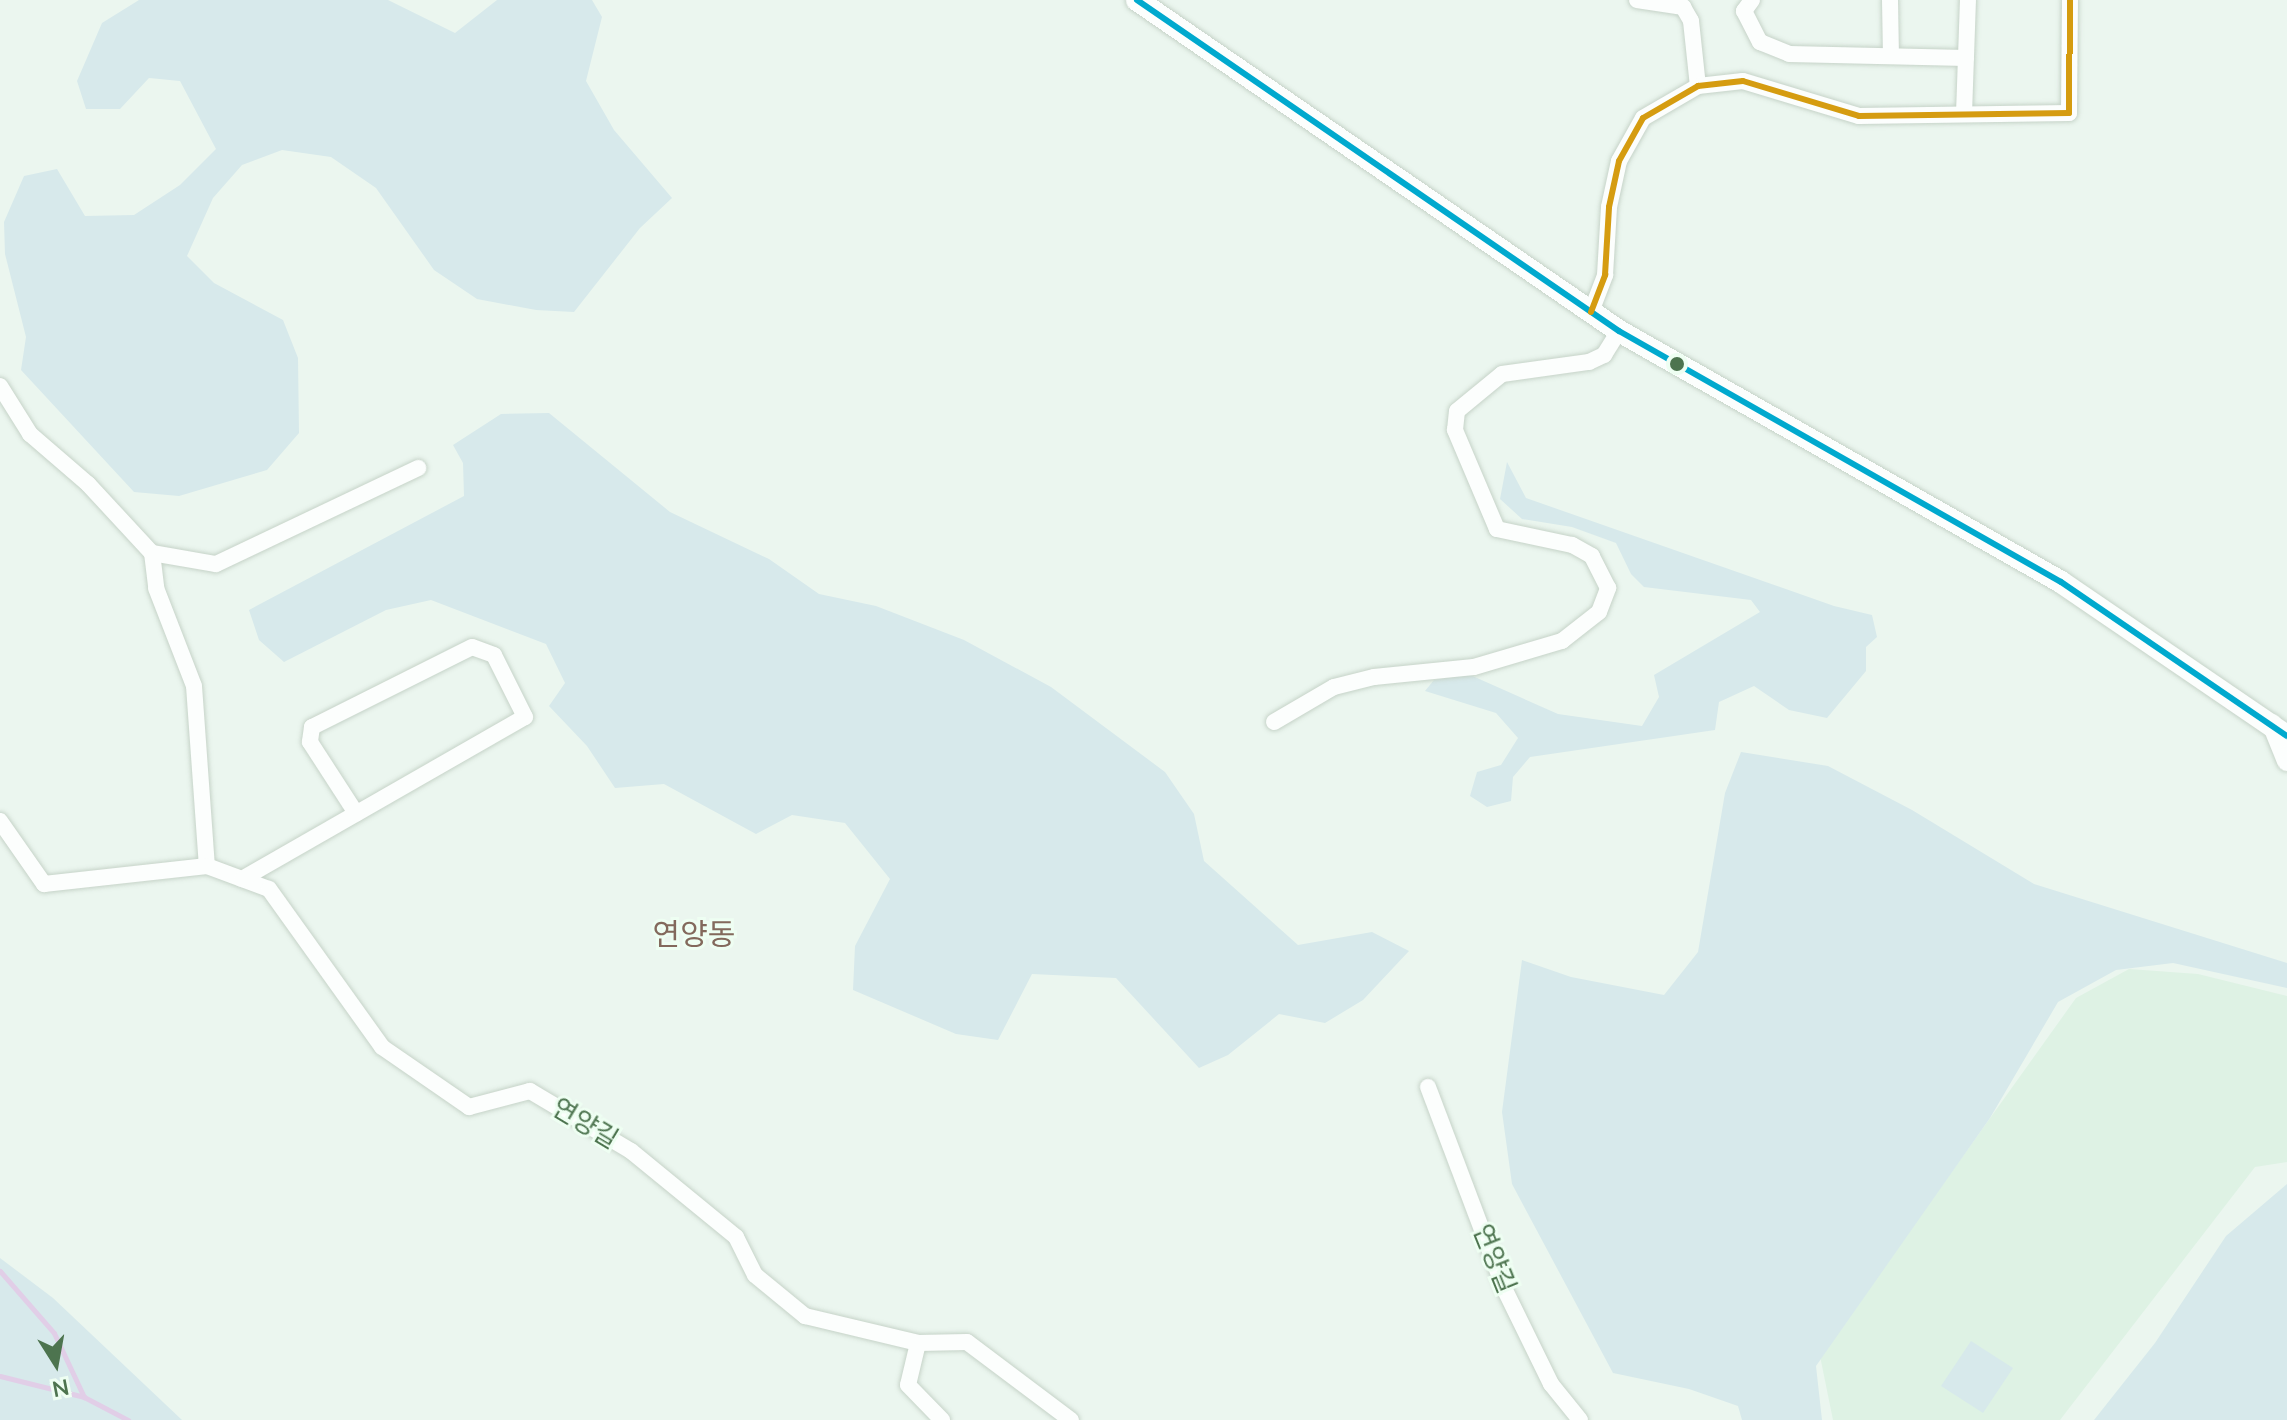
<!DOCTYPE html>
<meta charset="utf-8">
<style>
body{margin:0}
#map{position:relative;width:2287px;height:1420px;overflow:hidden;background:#ebf6ef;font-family:"Nunito Sans","Noto Sans KR",sans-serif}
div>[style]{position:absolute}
.residential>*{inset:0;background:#def2e4}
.green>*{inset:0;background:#d7e9eb}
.stream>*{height:5px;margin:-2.5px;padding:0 2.5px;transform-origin:2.5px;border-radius:2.5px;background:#e1cee7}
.roads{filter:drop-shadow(0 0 2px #c6d3c8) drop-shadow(0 0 2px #c6d3c8)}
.minor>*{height:16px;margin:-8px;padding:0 8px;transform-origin:8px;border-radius:8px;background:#fcfefd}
.tertiary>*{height:20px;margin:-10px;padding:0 10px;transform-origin:10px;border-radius:10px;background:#fcfefd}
.secondary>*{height:22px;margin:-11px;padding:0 11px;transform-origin:11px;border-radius:11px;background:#fcfefd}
.bus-1>*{height:6px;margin:-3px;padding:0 3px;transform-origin:3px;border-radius:3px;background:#00a9ce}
.bus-2>*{height:6px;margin:-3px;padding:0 3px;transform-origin:3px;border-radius:3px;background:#d59c10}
.dots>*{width:22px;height:22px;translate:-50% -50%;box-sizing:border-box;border:4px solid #eefef2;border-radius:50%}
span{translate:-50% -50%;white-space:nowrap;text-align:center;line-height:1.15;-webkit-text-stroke:6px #eefef2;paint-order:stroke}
.street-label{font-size:26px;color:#4d744f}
.quarter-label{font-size:30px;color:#83695c}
.north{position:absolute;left:16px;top:1324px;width:80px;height:80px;-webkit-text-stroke:6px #eefef2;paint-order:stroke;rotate:169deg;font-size:22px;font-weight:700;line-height:32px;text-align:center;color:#4d744f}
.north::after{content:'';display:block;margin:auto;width:28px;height:36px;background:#4d744f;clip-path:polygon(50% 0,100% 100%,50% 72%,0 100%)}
</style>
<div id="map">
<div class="residential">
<i style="clip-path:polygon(2129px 969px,2198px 974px,2287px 996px,2287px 1162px,2255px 1167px,2060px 1420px,1833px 1420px,1820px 1356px,2076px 998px)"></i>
</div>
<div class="green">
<i style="clip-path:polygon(139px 0,388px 0,455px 33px,497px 0,592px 0,602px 17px,586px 81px,614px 130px,672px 198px,640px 228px,574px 312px,536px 310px,477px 299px,434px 270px,376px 188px,331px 157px,282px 150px,242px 165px,213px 198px,187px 256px,214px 283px,283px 320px,298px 358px,299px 433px,267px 470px,179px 496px,134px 492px,21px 370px,26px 337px,5px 254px,4px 222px,24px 176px,57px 169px,85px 216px,134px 215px,180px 185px,216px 149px,180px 81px,149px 78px,120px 109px,86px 109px,77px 81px,102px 23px)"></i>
<i style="clip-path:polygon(549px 413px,670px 512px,769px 559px,819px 594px,876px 606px,964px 640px,1051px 687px,1165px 772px,1194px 814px,1204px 861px,1298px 945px,1372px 932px,1409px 951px,1363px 1000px,1325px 1023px,1279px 1014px,1228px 1055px,1199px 1068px,1116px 978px,1032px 974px,998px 1040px,956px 1034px,853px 990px,855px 946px,890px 879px,845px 823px,792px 815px,756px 834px,664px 784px,615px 788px,587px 746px,549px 706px,565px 683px,546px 644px,431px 600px,386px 610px,284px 662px,259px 640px,249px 610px,464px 496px,463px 463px,453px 445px,501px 414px)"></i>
<i style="clip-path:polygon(1507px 462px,1526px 498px,1834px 606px,1872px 615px,1877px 637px,1866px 647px,1866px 671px,1827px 718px,1789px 710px,1754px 686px,1719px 702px,1715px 730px,1530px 757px,1513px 777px,1511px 801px,1487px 807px,1470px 796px,1477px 772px,1501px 765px,1518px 738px,1496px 713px,1425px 691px,1434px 680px,1468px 674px,1558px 714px,1642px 726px,1659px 697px,1654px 675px,1760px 612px,1751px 600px,1644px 587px,1631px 574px,1616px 543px,1572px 527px,1522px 519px,1500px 499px)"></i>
<i style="clip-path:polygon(1741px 752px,1828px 766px,1912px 810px,2034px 884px,2287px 963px,2287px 988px,2173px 963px,2116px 970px,2058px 1002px,1990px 1118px,1816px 1366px,1822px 1420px,1742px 1420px,1738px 1406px,1689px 1389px,1613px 1373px,1512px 1184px,1502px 1112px,1522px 960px,1571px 977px,1664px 995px,1698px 952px,1725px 793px)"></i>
<i style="clip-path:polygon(2287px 1184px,2287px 1420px,2094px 1420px,2155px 1343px,2226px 1236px)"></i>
<i style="clip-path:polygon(0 1258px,53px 1298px,182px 1420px,0 1420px)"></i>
<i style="clip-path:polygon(1971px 1341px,2013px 1368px,1983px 1413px,1941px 1386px)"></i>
</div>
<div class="stream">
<i style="left:0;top:1271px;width:82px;rotate:48.9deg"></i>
<i style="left:54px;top:1333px;width:71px;rotate:64.9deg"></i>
<i style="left:0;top:1376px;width:87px;rotate:14deg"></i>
<i style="left:84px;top:1397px;width:50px;rotate:27.6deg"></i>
</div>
<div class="roads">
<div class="minor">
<i style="left:1637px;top:0;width:47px;rotate:8.7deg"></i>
<i style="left:1683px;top:7px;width:16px;rotate:60deg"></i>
<i style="left:1691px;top:21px;width:65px;rotate:83.9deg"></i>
<i style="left:1752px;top:0;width:14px;rotate:126deg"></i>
<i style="left:1744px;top:11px;width:35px;rotate:63deg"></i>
<i style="left:1760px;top:42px;width:31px;rotate:22deg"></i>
<i style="left:1789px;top:54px;width:177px;rotate:1.3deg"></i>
<i style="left:1890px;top:0;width:56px;rotate:89deg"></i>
<i style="left:1964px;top:114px;width:114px;rotate:-88deg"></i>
<i style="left:1591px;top:312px;width:40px;rotate:-69deg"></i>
<i style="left:1605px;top:275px;width:68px;rotate:-86.6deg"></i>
<i style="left:1609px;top:207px;width:47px;rotate:-77.7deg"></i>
<i style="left:1619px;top:161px;width:49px;rotate:-60.8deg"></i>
<i style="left:1643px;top:118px;width:64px;rotate:-30.2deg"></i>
<i style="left:1698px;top:86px;width:45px;rotate:-6.3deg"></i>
<i style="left:1743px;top:81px;width:121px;rotate:16.8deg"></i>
<i style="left:1859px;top:116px;width:210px;rotate:-0.8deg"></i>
<i style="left:2069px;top:113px;width:113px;rotate:-89.5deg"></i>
<i style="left:0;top:386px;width:57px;rotate:58deg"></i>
<i style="left:30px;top:434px;width:77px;rotate:40.8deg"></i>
<i style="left:88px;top:484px;width:94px;rotate:47.2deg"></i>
<i style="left:152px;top:553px;width:35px;rotate:83deg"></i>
<i style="left:156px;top:588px;width:105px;rotate:68.8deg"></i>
<i style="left:194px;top:686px;width:180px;rotate:85.9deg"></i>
<i style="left:152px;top:553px;width:65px;rotate:9.8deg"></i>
<i style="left:216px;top:564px;width:224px;rotate:-25.4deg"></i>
<i style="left:1274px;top:722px;width:69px;rotate:-30.3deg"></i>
<i style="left:1334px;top:687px;width:41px;rotate:-14deg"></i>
<i style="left:1374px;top:677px;width:100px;rotate:-5.7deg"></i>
<i style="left:1474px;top:667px;width:92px;rotate:-16.5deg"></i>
<i style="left:1562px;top:641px;width:47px;rotate:-38.1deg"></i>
<i style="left:1599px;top:612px;width:26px;rotate:-69deg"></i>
<i style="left:1608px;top:588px;width:36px;rotate:-117deg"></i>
<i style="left:1592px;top:556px;width:23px;rotate:-151deg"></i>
<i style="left:1572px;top:545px;width:77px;rotate:-168deg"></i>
<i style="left:1497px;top:529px;width:108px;rotate:-113deg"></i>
<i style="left:1455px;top:430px;width:19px;rotate:-84deg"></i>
<i style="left:1457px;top:411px;width:58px;rotate:-39.4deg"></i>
<i style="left:1502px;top:374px;width:88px;rotate:-7.9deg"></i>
<i style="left:1589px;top:362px;width:17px;rotate:-25deg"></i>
<i style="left:1604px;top:355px;width:28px;rotate:-58deg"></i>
<i style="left:0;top:821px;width:77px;rotate:55.1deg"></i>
<i style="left:44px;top:884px;width:164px;rotate:-6.3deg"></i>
<i style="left:207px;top:866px;width:66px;rotate:20.4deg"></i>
<i style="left:269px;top:889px;width:194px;rotate:54.4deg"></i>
<i style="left:382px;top:1047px;width:106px;rotate:34.6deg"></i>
<i style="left:469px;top:1107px;width:63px;rotate:-14.7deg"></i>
<i style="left:530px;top:1091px;width:117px;rotate:30.7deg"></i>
<i style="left:631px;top:1151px;width:136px;rotate:39.3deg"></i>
<i style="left:736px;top:1237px;width:42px;rotate:63.4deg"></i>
<i style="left:755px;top:1275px;width:65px;rotate:39.4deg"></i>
<i style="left:805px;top:1316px;width:116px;rotate:13.4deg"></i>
<i style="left:918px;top:1343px;width:49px;rotate:-1.2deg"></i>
<i style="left:967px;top:1342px;width:130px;rotate:36.9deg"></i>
<i style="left:242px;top:879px;width:326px;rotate:-29.8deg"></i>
<i style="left:525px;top:717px;width:69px;rotate:-116.6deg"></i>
<i style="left:494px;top:655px;width:23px;rotate:-160deg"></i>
<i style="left:472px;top:647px;width:179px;rotate:153.4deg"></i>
<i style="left:312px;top:727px;width:15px;rotate:98deg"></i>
<i style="left:310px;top:742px;width:85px;rotate:57.1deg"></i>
<i style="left:1428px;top:1087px;width:213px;rotate:69.3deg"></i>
<i style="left:1503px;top:1286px;width:109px;rotate:63.9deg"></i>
<i style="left:1551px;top:1384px;width:46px;rotate:51.1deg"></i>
<i style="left:918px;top:1343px;width:43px;rotate:103.4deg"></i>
<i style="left:908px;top:1385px;width:49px;rotate:45.8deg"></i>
</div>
<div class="tertiary">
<i style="left:2272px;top:724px;width:40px;rotate:68deg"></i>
</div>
<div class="secondary">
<i style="left:1137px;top:0;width:585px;rotate:34.48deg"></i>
<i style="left:1619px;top:331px;width:508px;rotate:29.59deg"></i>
<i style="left:2061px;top:582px;width:273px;rotate:34.3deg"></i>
</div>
</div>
<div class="bus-1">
<i style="left:1137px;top:0;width:585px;rotate:34.48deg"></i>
<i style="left:1619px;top:331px;width:508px;rotate:29.59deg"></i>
<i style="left:2061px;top:582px;width:273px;rotate:34.3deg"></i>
</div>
<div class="bus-2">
<i style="left:1591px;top:312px;width:40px;rotate:-69deg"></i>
<i style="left:1605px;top:275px;width:68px;rotate:-86.6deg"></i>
<i style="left:1609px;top:207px;width:47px;rotate:-77.7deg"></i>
<i style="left:1619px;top:161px;width:49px;rotate:-60.8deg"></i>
<i style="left:1643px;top:118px;width:64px;rotate:-30.2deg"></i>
<i style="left:1698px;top:86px;width:45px;rotate:-6.3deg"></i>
<i style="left:1743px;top:81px;width:121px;rotate:16.8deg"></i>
<i style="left:1859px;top:116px;width:210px;rotate:-0.8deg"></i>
<i style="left:2069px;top:113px;width:113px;rotate:-89.5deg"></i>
</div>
<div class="dots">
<i style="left:1677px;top:364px;background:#4d744f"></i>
</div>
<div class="street-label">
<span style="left:585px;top:1124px;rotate:31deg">연양길</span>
<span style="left:1494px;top:1259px;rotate:68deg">연양길</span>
</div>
<div class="quarter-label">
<span style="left:694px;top:936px">연양동</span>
</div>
<div class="north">N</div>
</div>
